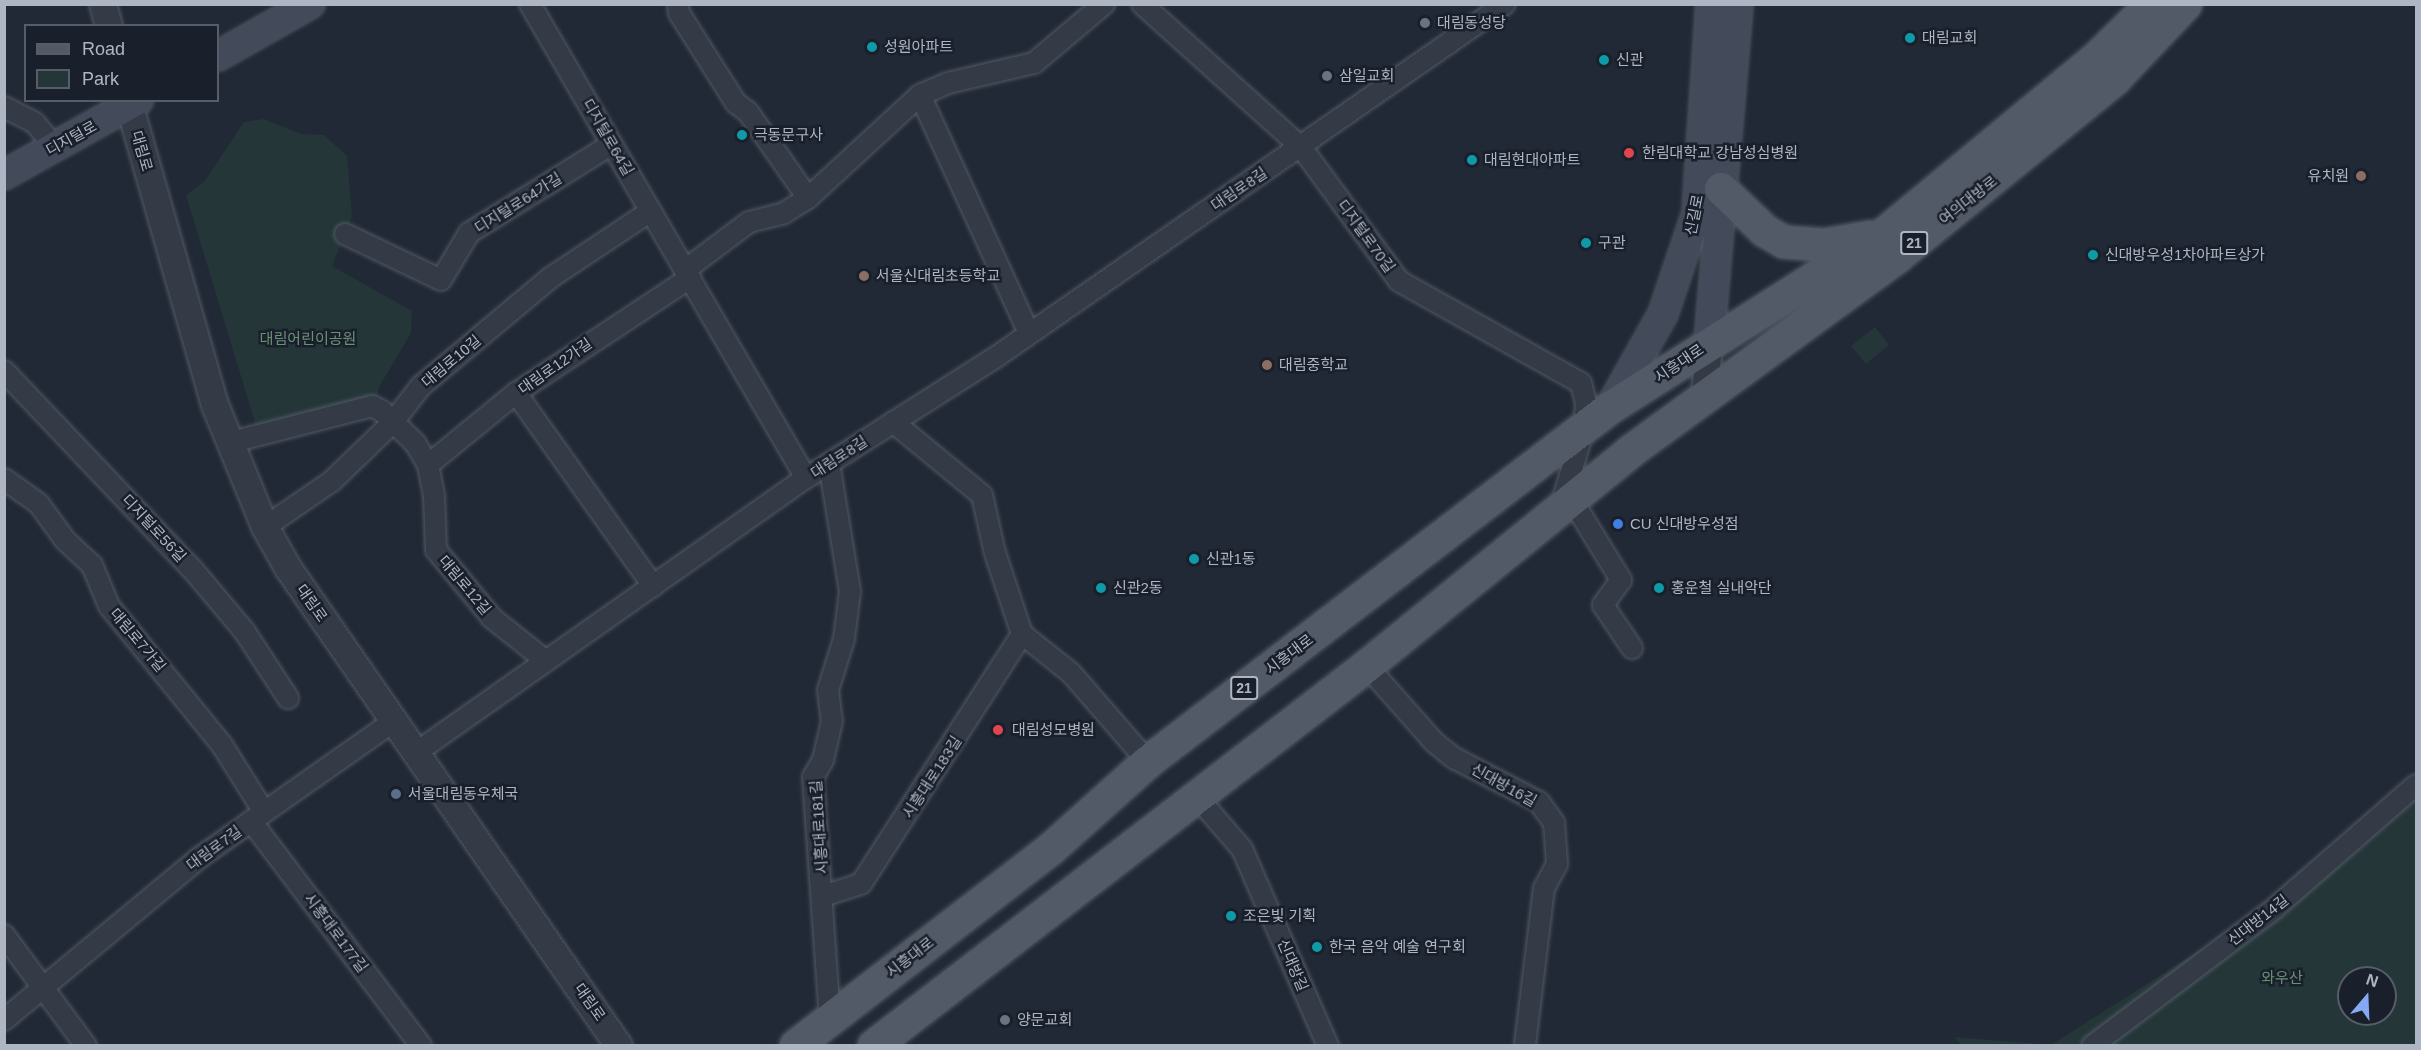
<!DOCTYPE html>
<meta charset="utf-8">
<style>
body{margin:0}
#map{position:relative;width:2421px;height:1050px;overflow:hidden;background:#212936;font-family:Helvetica,"Noto Sans KR",sans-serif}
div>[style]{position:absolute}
.green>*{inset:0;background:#243638}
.roads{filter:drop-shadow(0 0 2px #525964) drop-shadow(0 0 2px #525964)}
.minor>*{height:20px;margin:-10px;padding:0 10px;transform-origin:10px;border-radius:10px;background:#343b47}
.tertiary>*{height:26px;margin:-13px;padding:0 13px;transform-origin:13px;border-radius:13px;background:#343b47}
.secondary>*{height:28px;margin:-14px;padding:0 14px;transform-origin:14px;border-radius:14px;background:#434a59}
.primary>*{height:32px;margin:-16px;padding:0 16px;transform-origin:16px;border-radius:16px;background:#525a67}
.dots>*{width:16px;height:16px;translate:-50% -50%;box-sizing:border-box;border:3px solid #1a202b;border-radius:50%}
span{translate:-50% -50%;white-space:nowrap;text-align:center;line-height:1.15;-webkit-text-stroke:5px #1a202b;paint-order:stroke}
.shield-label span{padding:2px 4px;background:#1a202b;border:2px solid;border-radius:4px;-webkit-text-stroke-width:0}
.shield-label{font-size:14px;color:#afb6c3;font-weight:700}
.poi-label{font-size:15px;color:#afb6c3}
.left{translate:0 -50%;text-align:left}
.right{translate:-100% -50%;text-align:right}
.street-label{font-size:15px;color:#afb6c3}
.park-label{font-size:15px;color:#689274}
.frame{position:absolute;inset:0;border:6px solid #afb6c3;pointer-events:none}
.legend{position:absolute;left:24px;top:24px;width:195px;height:78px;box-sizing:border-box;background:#1a202b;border:2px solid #565c68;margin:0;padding:8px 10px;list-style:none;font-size:18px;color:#afb6c3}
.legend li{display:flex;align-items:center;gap:12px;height:30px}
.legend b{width:30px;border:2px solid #565c68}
.north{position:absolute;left:2337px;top:966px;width:60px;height:60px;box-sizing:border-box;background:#1a202b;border:2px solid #565c68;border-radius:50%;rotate:19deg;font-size:16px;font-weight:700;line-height:24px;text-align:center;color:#afb6c3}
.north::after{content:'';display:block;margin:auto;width:21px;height:27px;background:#85aaf2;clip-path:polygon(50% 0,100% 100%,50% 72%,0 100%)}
</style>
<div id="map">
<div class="green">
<i style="clip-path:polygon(263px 119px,301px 134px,324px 135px,347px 156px,352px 216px,332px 266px,412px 311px,411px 333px,379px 387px,377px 399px,257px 429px,186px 195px,204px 182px,244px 122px)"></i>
<i style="clip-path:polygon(1875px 327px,1889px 345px,1866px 364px,1851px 346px)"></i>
<i style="clip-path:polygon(evenodd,2416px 775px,2416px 1045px,1963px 1046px,1954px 1037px,2051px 1045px,2277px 901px,2416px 775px,2349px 978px,2385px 978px,2385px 1014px,2349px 1014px,2349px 978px)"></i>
</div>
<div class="roads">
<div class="minor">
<i style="left:530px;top:4px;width:548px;rotate:59.79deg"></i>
<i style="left:678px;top:4px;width:9px;rotate:84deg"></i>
<i style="left:679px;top:13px;width:107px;rotate:57.7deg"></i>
<i style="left:736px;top:103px;width:15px;rotate:37deg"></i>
<i style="left:748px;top:112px;width:105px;rotate:55.1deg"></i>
<i style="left:1142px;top:4px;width:214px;rotate:42deg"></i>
<i style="left:1301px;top:147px;width:166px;rotate:53.8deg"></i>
<i style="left:1399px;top:281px;width:209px;rotate:29.3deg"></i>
<i style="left:1581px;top:383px;width:21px;rotate:76deg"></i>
<i style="left:1586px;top:403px;width:26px;rotate:94deg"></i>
<i style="left:1584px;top:429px;width:79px;rotate:106.8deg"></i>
<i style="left:920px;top:95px;width:262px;rotate:65.4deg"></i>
<i style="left:4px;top:107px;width:35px;rotate:27deg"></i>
<i style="left:35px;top:123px;width:19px;rotate:51deg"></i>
<i style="left:47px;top:138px;width:12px;rotate:76deg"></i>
<i style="left:345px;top:234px;width:106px;rotate:25.6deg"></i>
<i style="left:441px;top:280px;width:55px;rotate:-59.2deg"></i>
<i style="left:469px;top:233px;width:168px;rotate:-31.9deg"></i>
<i style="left:685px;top:270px;width:80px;rotate:-36.9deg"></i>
<i style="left:749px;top:222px;width:36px;rotate:-14deg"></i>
<i style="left:784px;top:213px;width:28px;rotate:-32deg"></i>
<i style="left:808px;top:198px;width:152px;rotate:-42.6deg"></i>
<i style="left:920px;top:95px;width:30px;rotate:-23deg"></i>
<i style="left:948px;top:83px;width:88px;rotate:-13.1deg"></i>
<i style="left:1034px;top:63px;width:92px;rotate:-40.1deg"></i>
<i style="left:4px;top:371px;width:274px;rotate:46.5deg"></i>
<i style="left:193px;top:570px;width:81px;rotate:50deg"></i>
<i style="left:245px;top:632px;width:79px;rotate:56.9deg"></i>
<i style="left:516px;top:393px;width:237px;rotate:54.6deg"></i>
<i style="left:893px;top:422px;width:115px;rotate:39.4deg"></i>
<i style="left:982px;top:495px;width:59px;rotate:77.4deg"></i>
<i style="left:995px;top:553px;width:85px;rotate:71.6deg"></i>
<i style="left:1022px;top:634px;width:63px;rotate:38.5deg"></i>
<i style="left:1071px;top:673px;width:118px;rotate:49.1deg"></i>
<i style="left:228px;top:443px;width:149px;rotate:-14.4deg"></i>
<i style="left:372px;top:406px;width:11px;rotate:27deg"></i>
<i style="left:382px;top:411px;width:46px;rotate:44.1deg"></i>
<i style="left:415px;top:443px;width:26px;rotate:59deg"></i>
<i style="left:428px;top:465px;width:31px;rotate:79deg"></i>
<i style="left:434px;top:495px;width:55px;rotate:87.9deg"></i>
<i style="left:436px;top:550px;width:88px;rotate:50.5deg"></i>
<i style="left:492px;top:618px;width:69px;rotate:38.5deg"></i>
<i style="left:829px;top:463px;width:130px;rotate:80.7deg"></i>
<i style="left:850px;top:591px;width:48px;rotate:97.1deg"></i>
<i style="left:844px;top:639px;width:53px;rotate:107.4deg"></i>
<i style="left:828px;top:690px;width:31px;rotate:83deg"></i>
<i style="left:832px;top:721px;width:40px;rotate:103deg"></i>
<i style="left:823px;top:760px;width:20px;rotate:120deg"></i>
<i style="left:813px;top:777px;width:243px;rotate:86deg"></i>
<i style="left:428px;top:465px;width:114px;rotate:-39.3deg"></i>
<i style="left:516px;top:393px;width:209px;rotate:-33.5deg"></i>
<i style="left:4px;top:479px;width:43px;rotate:35.5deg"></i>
<i style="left:39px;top:504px;width:44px;rotate:54.2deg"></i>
<i style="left:65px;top:540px;width:37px;rotate:43deg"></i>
<i style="left:92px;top:565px;width:44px;rotate:67.5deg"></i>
<i style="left:109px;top:606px;width:179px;rotate:50.9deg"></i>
<i style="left:222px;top:745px;width:79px;rotate:57.9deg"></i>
<i style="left:1572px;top:500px;width:94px;rotate:58.5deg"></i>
<i style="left:1621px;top:580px;width:31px;rotate:126deg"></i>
<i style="left:1603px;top:605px;width:52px;rotate:56deg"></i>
<i style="left:265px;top:527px;width:81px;rotate:-34.5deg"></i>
<i style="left:332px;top:481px;width:85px;rotate:-44deg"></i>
<i style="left:393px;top:422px;width:46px;rotate:-52.1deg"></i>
<i style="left:421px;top:386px;width:168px;rotate:-39.9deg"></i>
<i style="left:550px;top:278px;width:121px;rotate:-33.6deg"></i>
<i style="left:1367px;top:666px;width:101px;rotate:48.6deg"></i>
<i style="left:1434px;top:742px;width:26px;rotate:39deg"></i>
<i style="left:1454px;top:758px;width:96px;rotate:27.4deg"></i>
<i style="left:1539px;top:802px;width:26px;rotate:54deg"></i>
<i style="left:1554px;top:823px;width:41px;rotate:85.8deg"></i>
<i style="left:1557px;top:864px;width:27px;rotate:118deg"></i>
<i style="left:1544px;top:888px;width:159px;rotate:96.9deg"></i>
<i style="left:417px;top:752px;width:476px;rotate:-35.2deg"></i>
<i style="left:806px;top:478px;width:225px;rotate:-32.5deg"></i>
<i style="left:996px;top:357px;width:619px;rotate:-34.74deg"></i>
<i style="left:1197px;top:797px;width:69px;rotate:49.1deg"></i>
<i style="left:1242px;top:849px;width:215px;rotate:66.4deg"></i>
<i style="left:251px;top:821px;width:282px;rotate:52.9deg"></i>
<i style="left:823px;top:896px;width:40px;rotate:-18deg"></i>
<i style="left:861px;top:884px;width:297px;rotate:-57.2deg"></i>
<i style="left:4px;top:935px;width:138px;rotate:53.5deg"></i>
<i style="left:4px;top:1020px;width:254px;rotate:-39.7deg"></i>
<i style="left:199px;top:858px;width:240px;rotate:-35.1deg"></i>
<i style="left:2092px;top:1046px;width:229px;rotate:-37deg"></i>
<i style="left:2275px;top:908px;width:187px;rotate:-41.1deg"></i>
</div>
<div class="tertiary">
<i style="left:103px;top:4px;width:23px;rotate:75deg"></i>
<i style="left:128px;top:100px;width:317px;rotate:74.1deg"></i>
<i style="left:215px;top:405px;width:132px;rotate:67.7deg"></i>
<i style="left:265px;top:527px;width:47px;rotate:60.7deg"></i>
<i style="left:288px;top:568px;width:581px;rotate:55.3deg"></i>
<i style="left:1705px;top:397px;width:54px;rotate:-85.8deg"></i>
</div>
<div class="secondary">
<i style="left:218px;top:56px;width:106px;rotate:-29.5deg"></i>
<i style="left:4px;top:175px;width:154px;rotate:-29.2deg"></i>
<i style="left:1709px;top:343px;width:340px;rotate:-85.1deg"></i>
<i style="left:1610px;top:408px;width:108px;rotate:-60.6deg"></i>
<i style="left:1663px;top:314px;width:107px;rotate:-71.4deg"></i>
<i style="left:1697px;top:213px;width:209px;rotate:-86.2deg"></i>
</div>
<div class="primary">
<i style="left:1721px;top:189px;width:61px;rotate:43.7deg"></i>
<i style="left:1765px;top:231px;width:22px;rotate:30deg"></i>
<i style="left:1784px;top:242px;width:40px;rotate:4.3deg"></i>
<i style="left:1824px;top:245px;width:47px;rotate:-9.9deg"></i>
<i style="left:796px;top:1046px;width:322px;rotate:-37.7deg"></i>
<i style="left:1051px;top:849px;width:130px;rotate:-41.9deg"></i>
<i style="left:1148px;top:762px;width:582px;rotate:-37.46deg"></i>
<i style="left:1610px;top:408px;width:323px;rotate:-32.4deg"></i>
<i style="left:1883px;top:235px;width:278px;rotate:-39.6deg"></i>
<i style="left:2097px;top:58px;width:77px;rotate:-44.5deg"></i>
<i style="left:874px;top:1046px;width:622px;rotate:-37.62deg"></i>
<i style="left:1367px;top:666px;width:339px;rotate:-39.1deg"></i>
<i style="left:1630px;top:452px;width:331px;rotate:-36.1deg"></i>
<i style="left:1897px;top:257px;width:281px;rotate:-39.2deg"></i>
<i style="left:2115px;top:79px;width:103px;rotate:-46.6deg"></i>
</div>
</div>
<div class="dots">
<i style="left:1425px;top:23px;background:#6b7280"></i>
<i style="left:1910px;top:38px;background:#0f9aa8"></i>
<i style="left:872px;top:47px;background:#0f9aa8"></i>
<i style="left:1604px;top:60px;background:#0f9aa8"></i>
<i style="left:1327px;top:76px;background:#6b7280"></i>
<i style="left:742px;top:135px;background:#0f9aa8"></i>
<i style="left:1629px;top:153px;background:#e0444e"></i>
<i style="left:1472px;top:160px;background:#0f9aa8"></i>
<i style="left:2361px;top:176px;background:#8d6e63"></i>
<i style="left:1586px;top:243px;background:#0f9aa8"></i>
<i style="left:2093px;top:255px;background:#0f9aa8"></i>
<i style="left:864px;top:276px;background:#8d6e63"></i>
<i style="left:1267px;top:365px;background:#8d6e63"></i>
<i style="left:1618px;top:524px;background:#3f7fe0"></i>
<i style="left:1194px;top:559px;background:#0f9aa8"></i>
<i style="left:1101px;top:588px;background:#0f9aa8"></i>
<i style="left:1659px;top:588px;background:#0f9aa8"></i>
<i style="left:998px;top:730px;background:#e0444e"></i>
<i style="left:396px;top:794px;background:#5c6f8a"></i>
<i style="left:1231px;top:916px;background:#0f9aa8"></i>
<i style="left:1317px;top:947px;background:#0f9aa8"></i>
<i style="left:1005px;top:1020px;background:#6b7280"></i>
</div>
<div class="shield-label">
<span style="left:1914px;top:243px">21</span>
<span style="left:1244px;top:688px">21</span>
</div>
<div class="poi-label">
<span class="left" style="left:1437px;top:23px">대림동성당</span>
<span class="left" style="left:1922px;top:38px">대림교회</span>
<span class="left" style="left:884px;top:47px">성원아파트</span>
<span class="left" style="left:1616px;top:60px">신관</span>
<span class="left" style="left:1339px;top:76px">삼일교회</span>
<span class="left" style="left:754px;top:135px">극동문구사</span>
<span class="left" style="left:1642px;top:153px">한림대학교 강남성심병원</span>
<span class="left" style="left:1484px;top:160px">대림현대아파트</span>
<span class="right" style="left:2349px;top:176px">유치원</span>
<span class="left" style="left:1598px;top:243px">구관</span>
<span class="left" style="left:2105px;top:255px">신대방우성1차아파트상가</span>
<span class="left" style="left:876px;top:276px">서울신대림초등학교</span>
<span class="left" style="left:1279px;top:365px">대림중학교</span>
<span class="left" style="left:1630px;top:524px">CU 신대방우성점</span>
<span class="left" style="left:1206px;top:559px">신관1동</span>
<span class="left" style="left:1113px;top:588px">신관2동</span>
<span class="left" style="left:1671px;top:588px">홍운철 실내악단</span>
<span class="left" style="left:1012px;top:730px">대림성모병원</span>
<span class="left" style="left:408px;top:794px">서울대림동우체국</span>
<span class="left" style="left:1243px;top:916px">조은빛 기획</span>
<span class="left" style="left:1329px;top:947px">한국 음악 예술 연구회</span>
<span class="left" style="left:1017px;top:1020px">양문교회</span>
</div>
<div class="street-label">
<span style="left:608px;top:137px;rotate:60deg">디지털로64길</span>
<span style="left:71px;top:138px;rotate:-29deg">디지털로</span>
<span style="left:142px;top:151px;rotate:74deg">대림로</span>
<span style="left:1239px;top:189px;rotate:-34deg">대림로8길</span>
<span style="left:1968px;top:200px;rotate:-38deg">여의대방로</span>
<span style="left:518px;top:203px;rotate:-32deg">디지털로64가길</span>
<span style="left:1694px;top:215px;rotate:-79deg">신길로</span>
<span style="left:1366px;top:236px;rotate:54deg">디지털로70길</span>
<span style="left:451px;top:361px;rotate:-40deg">대림로10길</span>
<span style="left:1679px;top:363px;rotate:-34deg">시흥대로</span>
<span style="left:555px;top:366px;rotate:-35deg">대림로12가길</span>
<span style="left:839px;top:457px;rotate:-33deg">대림로8길</span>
<span style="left:154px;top:528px;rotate:47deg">디지털로56길</span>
<span style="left:465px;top:585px;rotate:50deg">대림로12길</span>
<span style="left:312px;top:603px;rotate:55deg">대림로</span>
<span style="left:138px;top:640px;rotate:50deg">대림로7가길</span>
<span style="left:1289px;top:654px;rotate:-37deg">시흥대로</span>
<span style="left:932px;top:777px;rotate:-57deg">시흥대로183길</span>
<span style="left:1504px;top:785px;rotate:29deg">신대방16길</span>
<span style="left:819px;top:827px;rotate:-94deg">시흥대로181길</span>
<span style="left:214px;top:848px;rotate:-36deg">대림로7길</span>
<span style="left:2258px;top:920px;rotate:-38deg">신대방14길</span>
<span style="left:336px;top:933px;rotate:53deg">시흥대로177길</span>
<span style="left:910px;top:957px;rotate:-38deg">시흥대로</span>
<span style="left:1293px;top:965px;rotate:67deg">신대방길</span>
<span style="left:590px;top:1002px;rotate:55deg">대림로</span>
</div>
<div class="park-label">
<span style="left:308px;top:339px">대림어린이공원</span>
<span style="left:2282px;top:978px">와우산</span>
</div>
<div class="frame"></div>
<ul class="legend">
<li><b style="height:8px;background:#525a67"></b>Road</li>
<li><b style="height:16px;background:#243638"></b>Park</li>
</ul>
<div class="north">N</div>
</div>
